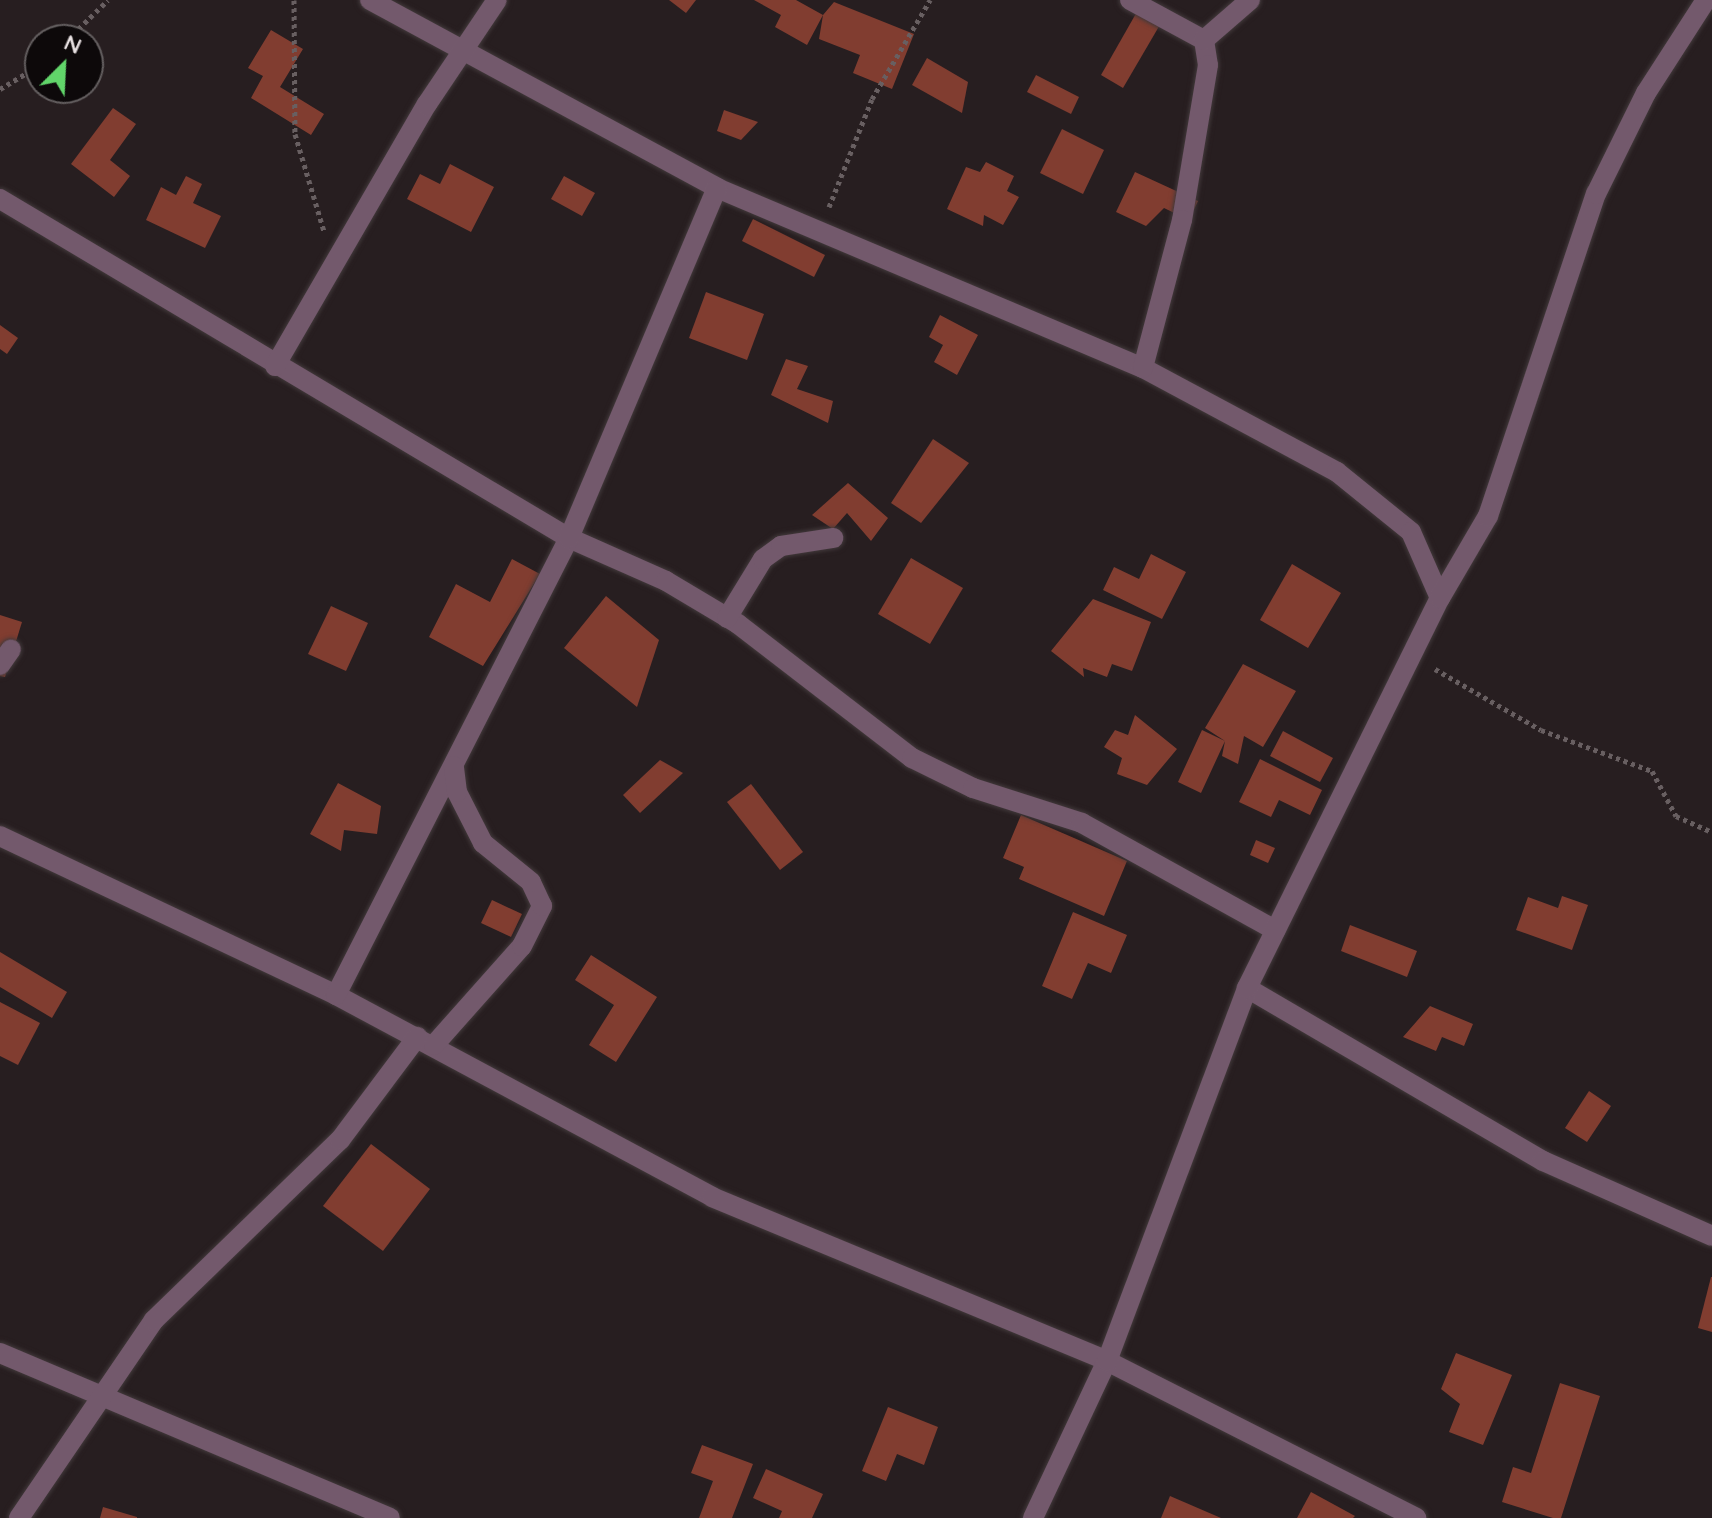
<!DOCTYPE html>
<style>
body{margin:0}
#map{position:relative;width:1712px;height:1518px;overflow:hidden;background:#271e20;font-family:Quicksand,sans-serif}
div>[style]{position:absolute}
.building>*{inset:0;background:#813d30}
.path>*{height:5px;margin-top:-2.5px;transform-origin:0;background:repeating-linear-gradient(90deg,#685f61 0 4px,transparent 0 8px)}
.roads{filter:drop-shadow(0 0 2px #42393b) drop-shadow(0 0 2px #42393b)}
.minor>*{height:20px;margin:-10px;padding:0 10px;transform-origin:10px;border-radius:10px;background:#73596c}
span{translate:-50% -50%;white-space:nowrap;text-align:center;line-height:1.15;-webkit-text-stroke:6px #0d090a;paint-order:stroke}
.north{position:absolute;left:24px;top:24px;width:80px;height:80px;box-sizing:border-box;background:#0d090a;border:2px solid #645f60;border-radius:50%;rotate:24deg;font-size:22px;font-weight:700;line-height:32px;text-align:center;color:#e7e0e1}
.north::after{content:'';display:block;margin:auto;width:28px;height:36px;background:#61d56a;clip-path:polygon(50% 0,100% 100%,50% 72%,0 100%)}
</style>
<div id="map">
<div class="building">
<i style="clip-path:polygon(669px 0,696px 0,686px 13px)"></i>
<i style="clip-path:polygon(754px 0,796px 0,823px 15px,834px 2px,914px 34px,892px 89px,853px 73px,860px 55px,819px 39px,823px 15px,807px 45px,775px 27px,781px 15px)"></i>
<i style="clip-path:polygon(1138px 10px,1161px 23px,1123px 88px,1101px 75px)"></i>
<i style="clip-path:polygon(271px 30px,303px 49px,280px 87px,324px 114px,311px 135px,251px 98px,263px 76px,248px 68px)"></i>
<i style="clip-path:polygon(927px 58px,968px 82px,962px 113px,912px 85px)"></i>
<i style="clip-path:polygon(1036px 75px,1079px 97px,1071px 114px,1027px 92px)"></i>
<i style="clip-path:polygon(113px 108px,136px 124px,110px 160px,130px 176px,114px 197px,71px 164px)"></i>
<i style="clip-path:polygon(724px 110px,758px 122px,741px 140px,717px 131px)"></i>
<i style="clip-path:polygon(1062px 129px,1104px 150px,1083px 194px,1040px 173px)"></i>
<i style="clip-path:polygon(986px 162px,1014px 176px,1007px 191px,1019px 197px,1003px 225px,984px 215px,983px 226px,947px 209px,966px 167px,980px 172px)"></i>
<i style="clip-path:polygon(450px 164px,494px 187px,471px 232px,407px 199px,420px 174px,440px 184px)"></i>
<i style="clip-path:polygon(1135px 172px,1198px 201px,1189px 220px,1164px 208px,1146px 226px,1116px 212px)"></i>
<i style="clip-path:polygon(186px 176px,202px 184px,193px 203px,221px 216px,205px 248px,146px 220px,161px 187px,176px 195px)"></i>
<i style="clip-path:polygon(564px 176px,595px 193px,582px 216px,551px 199px)"></i>
<i style="clip-path:polygon(753px 219px,825px 255px,814px 277px,742px 241px)"></i>
<i style="clip-path:polygon(706px 292px,764px 314px,747px 360px,689px 338px)"></i>
<i style="clip-path:polygon(940px 315px,978px 335px,957px 375px,934px 362px,943px 345px,929px 337px)"></i>
<i style="clip-path:polygon(0 325px,18px 338px,7px 354px,0 349px)"></i>
<i style="clip-path:polygon(786px 359px,808px 366px,797px 389px,833px 401px,828px 423px,771px 395px)"></i>
<i style="clip-path:polygon(933px 439px,969px 463px,921px 523px,891px 503px)"></i>
<i style="clip-path:polygon(848px 483px,888px 518px,871px 541px,847px 513px,833px 529px,812px 515px)"></i>
<i style="clip-path:polygon(1151px 554px,1186px 572px,1162px 619px,1103px 590px,1114px 567px,1139px 579px)"></i>
<i style="clip-path:polygon(911px 558px,963px 588px,930px 644px,878px 614px)"></i>
<i style="clip-path:polygon(512px 559px,540px 574px,483px 666px,429px 637px,456px 584px,490px 602px)"></i>
<i style="clip-path:polygon(1292px 564px,1341px 593px,1308px 648px,1260px 620px)"></i>
<i style="clip-path:polygon(606px 596px,659px 640px,637px 707px,564px 648px)"></i>
<i style="clip-path:polygon(1093px 599px,1151px 622px,1132px 671px,1112px 664px,1107px 677px,1083px 668px,1084px 677px,1051px 651px)"></i>
<i style="clip-path:polygon(331px 606px,368px 623px,346px 671px,308px 654px)"></i>
<i style="clip-path:polygon(0 615px,22px 622px,5px 677px,0 676px)"></i>
<i style="clip-path:polygon(1243px 664px,1296px 691px,1263px 747px,1244px 736px,1238px 764px,1222px 756px,1225px 741px,1201px 793px,1178px 782px,1202px 730px,1225px 741px,1205px 728px)"></i>
<i style="clip-path:polygon(1135px 715px,1177px 749px,1147px 785px,1117px 774px,1122px 758px,1104px 747px,1115px 730px,1128px 735px)"></i>
<i style="clip-path:polygon(1283px 731px,1333px 758px,1320px 782px,1270px 756px)"></i>
<i style="clip-path:polygon(1260px 759px,1322px 790px,1310px 815px,1279px 800px,1271px 817px,1239px 802px)"></i>
<i style="clip-path:polygon(660px 760px,683px 773px,640px 813px,623px 795px)"></i>
<i style="clip-path:polygon(338px 783px,381px 806px,377px 834px,344px 830px,341px 851px,310px 834px)"></i>
<i style="clip-path:polygon(751px 784px,803px 852px,780px 870px,727px 802px)"></i>
<i style="clip-path:polygon(1021px 815px,1127px 861px,1104px 916px,1019px 879px,1024px 867px,1003px 858px)"></i>
<i style="clip-path:polygon(1256px 840px,1275px 848px,1268px 863px,1250px 855px)"></i>
<i style="clip-path:polygon(1562px 896px,1588px 905px,1572px 950px,1516px 930px,1528px 897px,1558px 908px)"></i>
<i style="clip-path:polygon(492px 900px,522px 914px,511px 937px,481px 923px)"></i>
<i style="clip-path:polygon(1073px 912px,1127px 935px,1111px 973px,1088px 963px,1072px 999px,1042px 986px)"></i>
<i style="clip-path:polygon(1350px 925px,1417px 951px,1407px 977px,1341px 951px)"></i>
<i style="clip-path:polygon(0 952px,67px 992px,52px 1018px,0 987px)"></i>
<i style="clip-path:polygon(591px 955px,657px 997px,616px 1062px,589px 1045px,614px 1005px,575px 980px)"></i>
<i style="clip-path:polygon(0 1002px,40px 1023px,18px 1065px,0 1056px)"></i>
<i style="clip-path:polygon(1430px 1006px,1473px 1024px,1464px 1046px,1442px 1037px,1436px 1051px,1403px 1037px)"></i>
<i style="clip-path:polygon(1589px 1091px,1611px 1106px,1587px 1142px,1565px 1128px)"></i>
<i style="clip-path:polygon(371px 1144px,430px 1189px,383px 1251px,323px 1206px)"></i>
<i style="clip-path:polygon(1711px 1277px,1712px 1277px,1712px 1332px,1698px 1328px)"></i>
<i style="clip-path:polygon(1456px 1353px,1512px 1375px,1483px 1445px,1449px 1432px,1460px 1404px,1441px 1389px)"></i>
<i style="clip-path:polygon(1560px 1383px,1600px 1396px,1561px 1518px,1553px 1518px,1502px 1502px,1513px 1467px,1531px 1473px)"></i>
<i style="clip-path:polygon(888px 1407px,938px 1427px,924px 1465px,897px 1454px,886px 1481px,862px 1471px)"></i>
<i style="clip-path:polygon(702px 1445px,753px 1464px,732px 1518px,699px 1518px,713px 1481px,691px 1473px)"></i>
<i style="clip-path:polygon(766px 1469px,823px 1494px,812px 1518px,779px 1518px,782px 1511px,753px 1498px)"></i>
<i style="clip-path:polygon(1311px 1492px,1355px 1516px,1353px 1518px,1297px 1518px)"></i>
<i style="clip-path:polygon(1170px 1496px,1221px 1518px,1161px 1518px)"></i>
<i style="clip-path:polygon(103px 1507px,137px 1517px,137px 1518px,100px 1518px)"></i>
</div>
<div class="path">
<i style="left:294px;top:0;width:134px;rotate:89.6deg"></i>
<i style="left:295px;top:134px;width:101px;rotate:73.4deg"></i>
<i style="left:67px;top:40px;width:57px;rotate:-44.3deg"></i>
<i style="left:0;top:89px;width:47px;rotate:-31deg"></i>
<i style="left:829px;top:207px;width:116px;rotate:-68.3deg"></i>
<i style="left:872px;top:99px;width:115px;rotate:-59.6deg"></i>
<i style="left:1435px;top:669px;width:122px;rotate:29.9deg"></i>
<i style="left:1541px;top:730px;width:118px;rotate:20.3deg"></i>
<i style="left:1652px;top:771px;width:51px;rotate:61.9deg"></i>
<i style="left:1676px;top:816px;width:39px;rotate:24deg"></i>
</div>
<div class="roads">
<div class="minor">
<i style="left:370px;top:0;width:395px;rotate:28.4deg"></i>
<i style="left:717px;top:188px;width:462px;rotate:22.9deg"></i>
<i style="left:1143px;top:368px;width:220px;rotate:28.2deg"></i>
<i style="left:1337px;top:472px;width:95px;rotate:39deg"></i>
<i style="left:1411px;top:532px;width:72px;rotate:66.3deg"></i>
<i style="left:1130px;top:0;width:84px;rotate:28.4deg"></i>
<i style="left:1204px;top:40px;width:25px;rotate:81deg"></i>
<i style="left:1208px;top:65px;width:157px;rotate:99.5deg"></i>
<i style="left:1182px;top:220px;width:153px;rotate:104.8deg"></i>
<i style="left:1204px;top:40px;width:61px;rotate:-41deg"></i>
<i style="left:0;top:199px;width:662px;rotate:30.79deg"></i>
<i style="left:569px;top:538px;width:106px;rotate:23.9deg"></i>
<i style="left:666px;top:581px;width:84px;rotate:30.8deg"></i>
<i style="left:738px;top:624px;width:220px;rotate:37.6deg"></i>
<i style="left:912px;top:758px;width:68px;rotate:26.2deg"></i>
<i style="left:973px;top:788px;width:114px;rotate:17.8deg"></i>
<i style="left:1082px;top:823px;width:221px;rotate:29deg"></i>
<i style="left:275px;top:366px;width:303px;rotate:-59.9deg"></i>
<i style="left:427px;top:104px;width:125px;rotate:-56.1deg"></i>
<i style="left:727px;top:618px;width:69px;rotate:-58.6deg"></i>
<i style="left:763px;top:559px;width:22px;rotate:-36deg"></i>
<i style="left:781px;top:546px;width:53px;rotate:-8.7deg"></i>
<i style="left:0;top:665px;width:19px;rotate:-55deg"></i>
<i style="left:0;top:836px;width:372px;rotate:25.3deg"></i>
<i style="left:336px;top:995px;width:427px;rotate:28.2deg"></i>
<i style="left:712px;top:1197px;width:428px;rotate:22.5deg"></i>
<i style="left:1107px;top:1361px;width:347px;rotate:26.9deg"></i>
<i style="left:1247px;top:988px;width:343px;rotate:30.3deg"></i>
<i style="left:1543px;top:1161px;width:185px;rotate:23.9deg"></i>
<i style="left:336px;top:995px;width:513px;rotate:-62.99deg"></i>
<i style="left:569px;top:538px;width:380px;rotate:-67.1deg"></i>
<i style="left:434px;top:1045px;width:132px;rotate:-48.4deg"></i>
<i style="left:522px;top:946px;width:45px;rotate:-63.4deg"></i>
<i style="left:542px;top:906px;width:26px;rotate:-115deg"></i>
<i style="left:531px;top:882px;width:62px;rotate:-140.9deg"></i>
<i style="left:483px;top:843px;width:57px;rotate:-117deg"></i>
<i style="left:457px;top:792px;width:26px;rotate:-97deg"></i>
<i style="left:0;top:1353px;width:423px;rotate:22.9deg"></i>
<i style="left:19px;top:1518px;width:240px;rotate:-55.7deg"></i>
<i style="left:154px;top:1320px;width:259px;rotate:-44.1deg"></i>
<i style="left:340px;top:1140px;width:129px;rotate:-53.2deg"></i>
<i style="left:1033px;top:1518px;width:174px;rotate:-64.8deg"></i>
<i style="left:1107px;top:1361px;width:398px;rotate:-69.4deg"></i>
<i style="left:1247px;top:988px;width:435px;rotate:-63.7deg"></i>
<i style="left:1440px;top:598px;width:95px;rotate:-59.7deg"></i>
<i style="left:1488px;top:516px;width:340px;rotate:-71.5deg"></i>
<i style="left:1596px;top:194px;width:113px;rotate:-63.7deg"></i>
<i style="left:1646px;top:93px;width:111px;rotate:-57.2deg"></i>
</div>
</div>
<div class="north">N</div>
</div>
